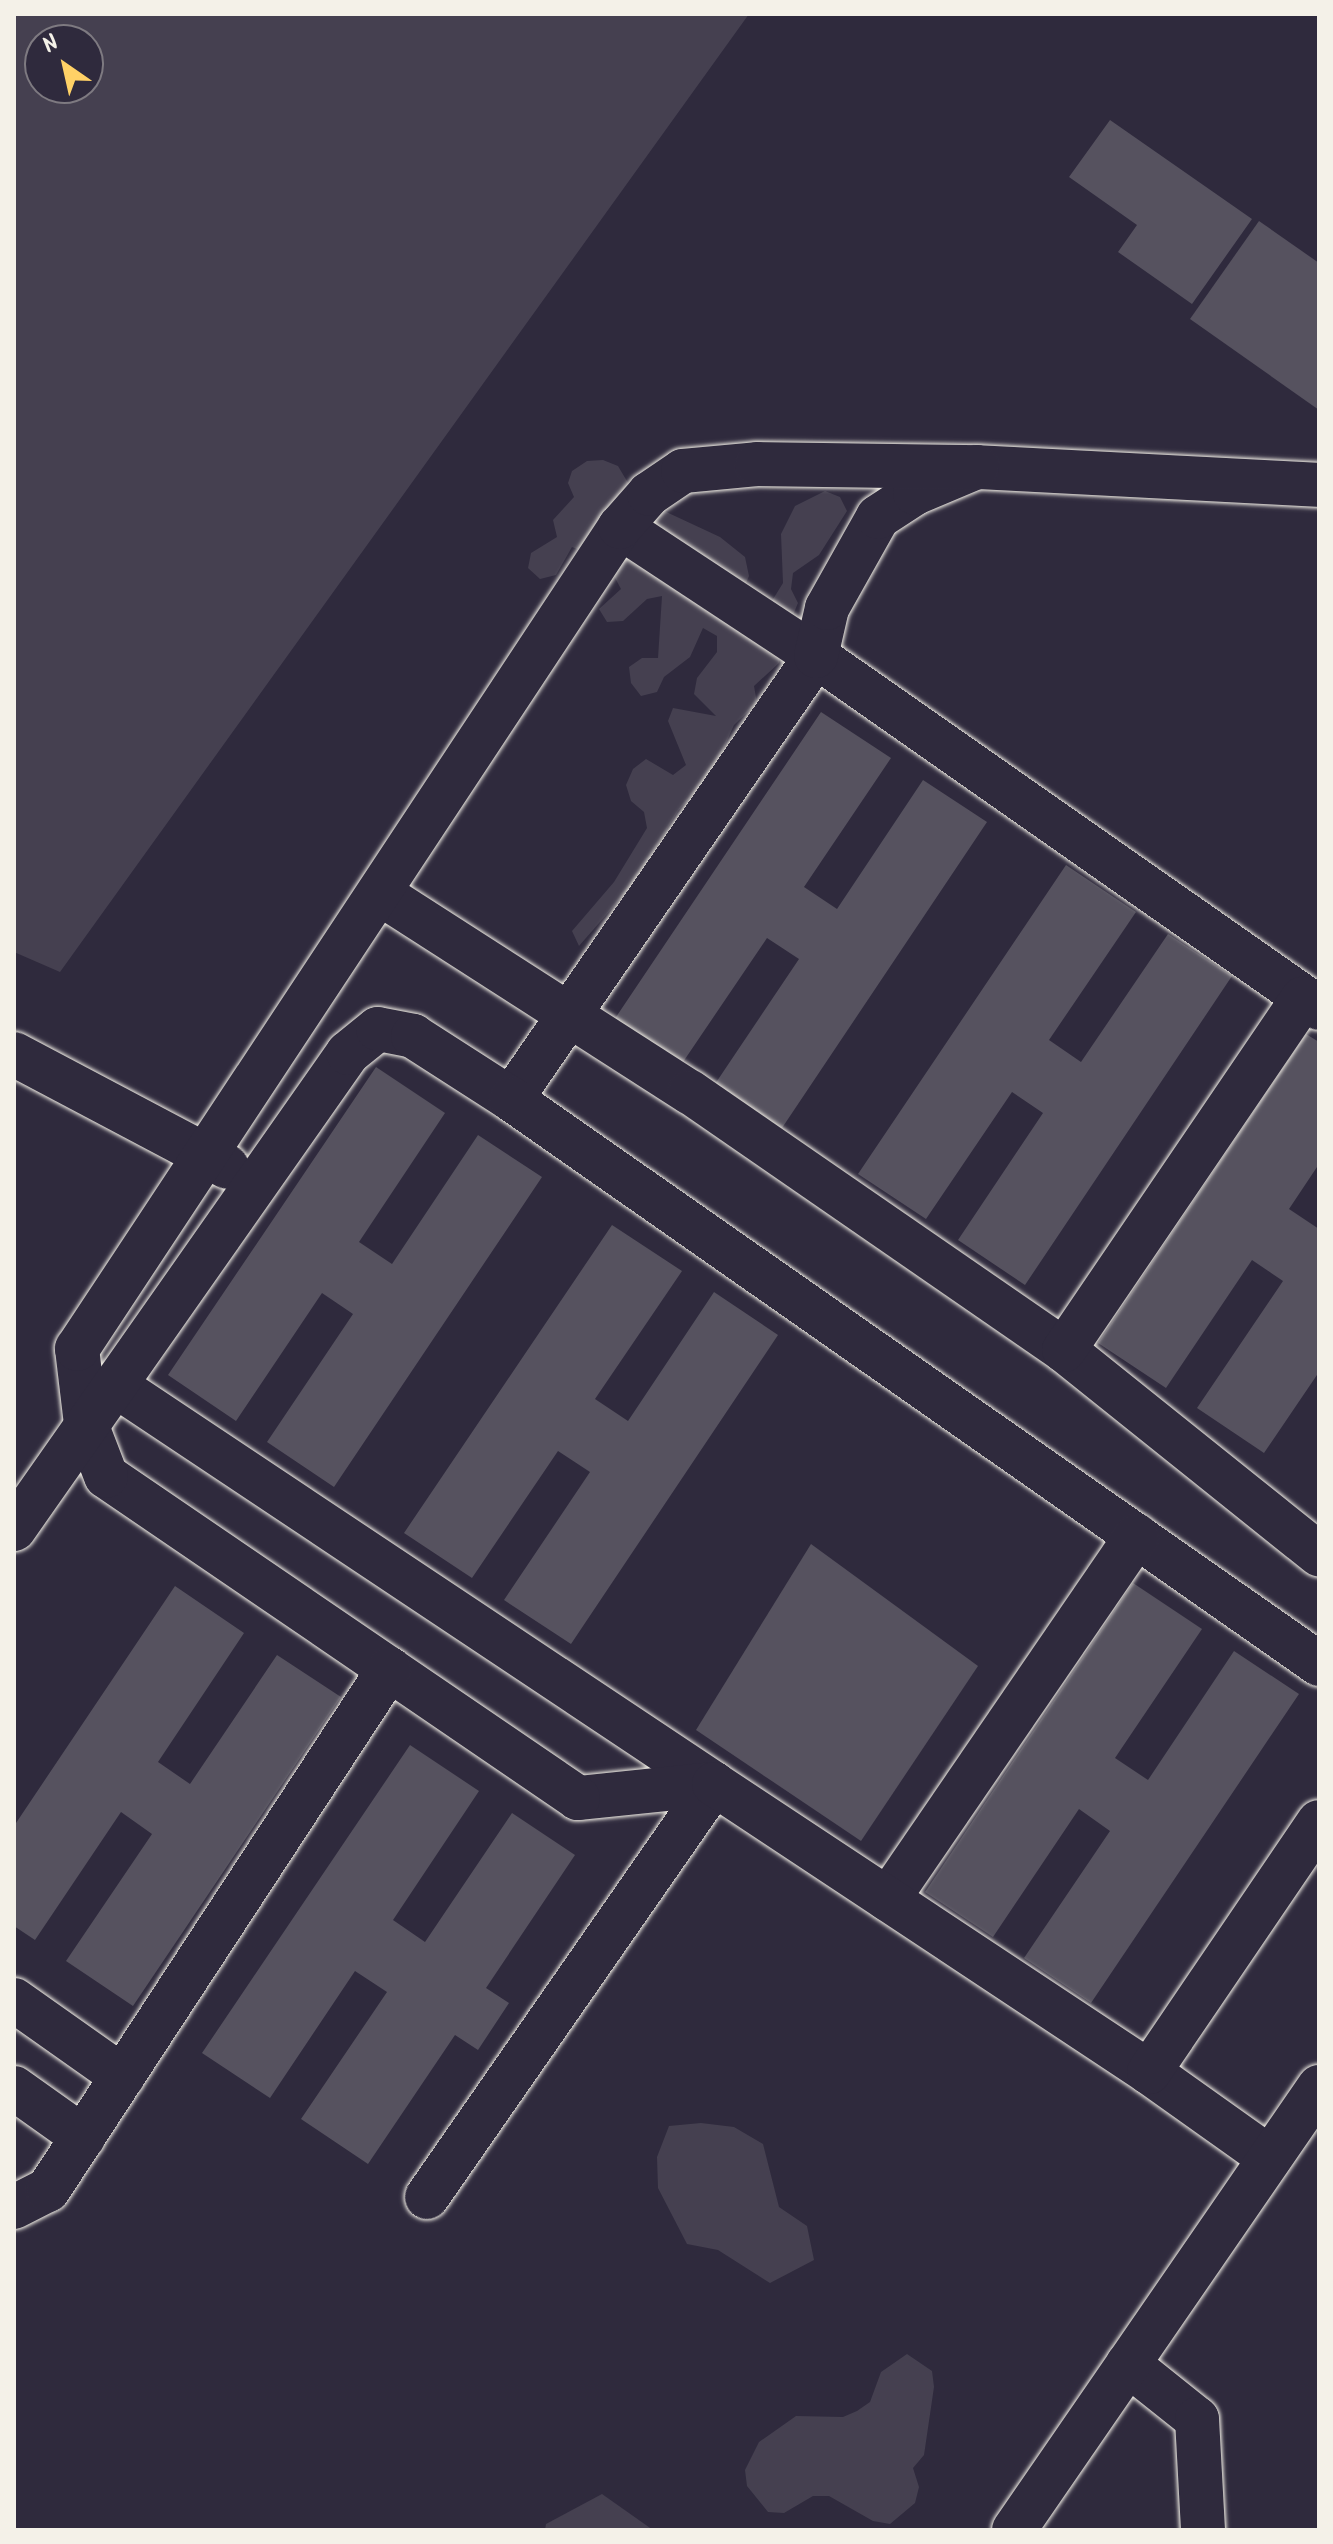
<!DOCTYPE html>
<style>
body{margin:0}
#map{position:relative;width:1333px;height:2544px;overflow:hidden;background:#2f2a3d;font-family:Kalam,sans-serif}
div>[style]{position:absolute}
.green>*{inset:0;background:#454050}
.building>*{inset:0;background:#56525f}
.roads{filter:drop-shadow(0 0 2px #f4f1e8) drop-shadow(0 0 2px #f4f1e8)}
.minor>*{height:44px;margin:-22px;padding:0 22px;transform-origin:22px;border-radius:22px;background:#2f2a3d}
span{translate:-50% -50%;white-space:nowrap;text-align:center;line-height:1.15;-webkit-text-stroke:7px #2f2a3d;paint-order:stroke}
.frame{position:absolute;inset:0;border:16px solid #f4f1e8;pointer-events:none}
.north{position:absolute;left:24px;top:24px;width:80px;height:80px;box-sizing:border-box;background:#2f2a3d;border:2px solid #7e7a81;border-radius:50%;rotate:326deg;font-size:22px;font-weight:700;line-height:32px;text-align:center;color:#f4f1e8}
.north::after{content:'';display:block;margin:auto;width:28px;height:36px;background:#ffd166;clip-path:polygon(50% 0,100% 100%,50% 72%,0 100%)}
</style>
<div id="map">
<div class="green">
<i style="clip-path:polygon(evenodd,14px 14px,749px 14px,60px 972px,14px 952px,14px 14px,40px 40px,88px 40px,88px 88px,40px 88px,40px 40px)"></i>
<i style="clip-path:polygon(603px 460px,618px 466px,634px 493px,647px 503px,720px 537px,745px 557px,749px 576px,743px 590px,767px 609px,783px 583px,781px 534px,795px 506px,825px 491px,840px 497px,847px 511px,819px 555px,793px 573px,791px 589px,798px 603px,780px 646px,779px 663px,754px 686px,757px 703px,734px 725px,713px 772px,678px 811px,634px 883px,579px 946px,572px 931px,614px 882px,647px 828px,644px 812px,631px 801px,626px 785px,633px 769px,646px 759px,673px 775px,686px 765px,668px 721px,673px 708px,716px 716px,694px 694px,697px 678px,717px 652px,717px 636px,703px 628px,690px 657px,664px 677px,657px 692px,641px 696px,631px 683px,629px 667px,642px 658px,658px 658px,662px 596px,647px 599px,623px 621px,607px 622px,599px 609px,621px 589px,613px 574px,587px 553px,572px 547px,556px 575px,540px 579px,528px 568px,531px 553px,557px 537px,553px 520px,574px 497px,568px 483px,572px 471px,587px 461px)"></i>
<i style="clip-path:polygon(701px 2123px,734px 2127px,763px 2144px,779px 2207px,807px 2226px,814px 2260px,770px 2283px,718px 2250px,687px 2244px,658px 2188px,657px 2157px,669px 2126px)"></i>
<i style="clip-path:polygon(907px 2354px,932px 2371px,934px 2387px,924px 2455px,913px 2468px,919px 2487px,915px 2503px,890px 2524px,873px 2521px,829px 2496px,813px 2496px,784px 2513px,768px 2512px,747px 2486px,745px 2470px,759px 2442px,796px 2416px,843px 2417px,857px 2411px,870px 2402px,881px 2372px)"></i>
<i style="clip-path:polygon(602px 2494px,653px 2530px,545px 2530px,546px 2524px)"></i>
</div>
<div class="building">
<i style="clip-path:polygon(1110px 120px,1252px 219px,1192px 304px,1118px 252px,1137px 225px,1069px 177px)"></i>
<i style="clip-path:polygon(1259px 221px,1319px 263px,1319px 410px,1190px 319px)"></i>
<i style="clip-path:polygon(821px 712px,891px 758px,804px 887px,837px 909px,923px 780px,987px 822px,780px 1131px,713px 1087px,799px 959px,767px 938px,681px 1065px,614px 1020px)"></i>
<i style="clip-path:polygon(1066px 865px,1136px 912px,1049px 1040px,1081px 1062px,1168px 934px,1232px 976px,1025px 1285px,958px 1240px,1043px 1113px,1012px 1092px,926px 1219px,858px 1174px)"></i>
<i style="clip-path:polygon(1306px 1034px,1319px 1042px,1319px 1164px,1289px 1209px,1319px 1229px,1319px 1372px,1264px 1453px,1197px 1408px,1283px 1281px,1252px 1260px,1166px 1388px,1098px 1343px)"></i>
<i style="clip-path:polygon(376px 1067px,445px 1113px,359px 1242px,392px 1264px,478px 1135px,542px 1177px,334px 1487px,267px 1442px,353px 1314px,322px 1293px,236px 1421px,168px 1375px)"></i>
<i style="clip-path:polygon(612px 1225px,682px 1271px,595px 1399px,628px 1421px,714px 1292px,778px 1335px,571px 1644px,504px 1600px,590px 1472px,558px 1451px,472px 1578px,404px 1533px)"></i>
<i style="clip-path:polygon(811px 1544px,978px 1666px,861px 1841px,696px 1730px)"></i>
<i style="clip-path:polygon(1133px 1583px,1202px 1629px,1115px 1758px,1148px 1780px,1234px 1651px,1299px 1694px,1091px 2003px,1024px 1958px,1110px 1831px,1079px 1809px,993px 1937px,925px 1892px)"></i>
<i style="clip-path:polygon(175px 1586px,244px 1633px,158px 1762px,190px 1784px,277px 1655px,341px 1697px,133px 2006px,66px 1961px,152px 1834px,121px 1812px,35px 1940px,14px 1926px,14px 1826px)"></i>
<i style="clip-path:polygon(410px 1745px,479px 1791px,393px 1920px,425px 1942px,512px 1813px,575px 1855px,486px 1988px,509px 2003px,478px 2050px,455px 2035px,368px 2164px,301px 2119px,387px 1992px,355px 1971px,270px 2098px,202px 2053px)"></i>
</div>
<div class="roads">
<div class="minor">
<i style="left:620px;top:527px;width:235px;rotate:33.4deg"></i>
<i style="left:816px;top:656px;width:614px;rotate:34.98deg"></i>
<i style="left:381px;top:894px;width:367px;rotate:32.7deg"></i>
<i style="left:690px;top:1092px;width:454px;rotate:34.6deg"></i>
<i style="left:1064px;top:1350px;width:327px;rotate:38.7deg"></i>
<i style="left:14px;top:1054px;width:241px;rotate:27.9deg"></i>
<i style="left:511px;top:1099px;width:538px;rotate:-55.45deg"></i>
<i style="left:816px;top:656px;width:49px;rotate:-77.1deg"></i>
<i style="left:827px;top:608px;width:104px;rotate:-60.7deg"></i>
<i style="left:878px;top:517px;width:44px;rotate:-33deg"></i>
<i style="left:915px;top:493px;width:67px;rotate:-22.8deg"></i>
<i style="left:977px;top:467px;width:342px;rotate:3deg"></i>
<i style="left:1064px;top:1350px;width:425px;rotate:-55.8deg"></i>
<i style="left:115px;top:1385px;width:720px;rotate:33.67deg"></i>
<i style="left:714px;top:1784px;width:137px;rotate:174.1deg"></i>
<i style="left:578px;top:1798px;width:571px;rotate:-145.7deg"></i>
<i style="left:106px;top:1476px;width:56px;rotate:-111deg"></i>
<i style="left:86px;top:1424px;width:76px;rotate:-96.8deg"></i>
<i style="left:77px;top:1349px;width:985px;rotate:-56.55deg"></i>
<i style="left:620px;top:527px;width:44px;rotate:-48.7deg"></i>
<i style="left:649px;top:494px;width:41px;rotate:-34.1deg"></i>
<i style="left:683px;top:471px;width:74px;rotate:-5.4deg"></i>
<i style="left:757px;top:464px;width:220px;rotate:0.8deg"></i>
<i style="left:14px;top:1529px;width:581px;rotate:-54.94deg"></i>
<i style="left:348px;top:1053px;width:38px;rotate:-39deg"></i>
<i style="left:378px;top:1029px;width:36px;rotate:11deg"></i>
<i style="left:413px;top:1036px;width:117px;rotate:32.7deg"></i>
<i style="left:511px;top:1099px;width:986px;rotate:34.96deg"></i>
<i style="left:888px;top:1899px;width:440px;rotate:-55.6deg"></i>
<i style="left:14px;top:2000px;width:133px;rotate:35.2deg"></i>
<i style="left:1149px;top:2072px;width:148px;rotate:35.4deg"></i>
<i style="left:14px;top:2088px;width:85px;rotate:35.4deg"></i>
<i style="left:427px;top:2197px;width:503px;rotate:-55.2deg"></i>
<i style="left:714px;top:1784px;width:522px;rotate:33.51deg"></i>
<i style="left:1149px;top:2072px;width:302px;rotate:-55.8deg"></i>
<i style="left:14px;top:2207px;width:38px;rotate:-27deg"></i>
<i style="left:48px;top:2190px;width:623px;rotate:-56.79deg"></i>
<i style="left:1128px;top:2364px;width:88px;rotate:38.6deg"></i>
<i style="left:1197px;top:2419px;width:111px;rotate:86.9deg"></i>
<i style="left:1014px;top:2530px;width:538px;rotate:-55.45deg"></i>
</div>
</div>
<div class="frame"></div>
<div class="north">N</div>
</div>
